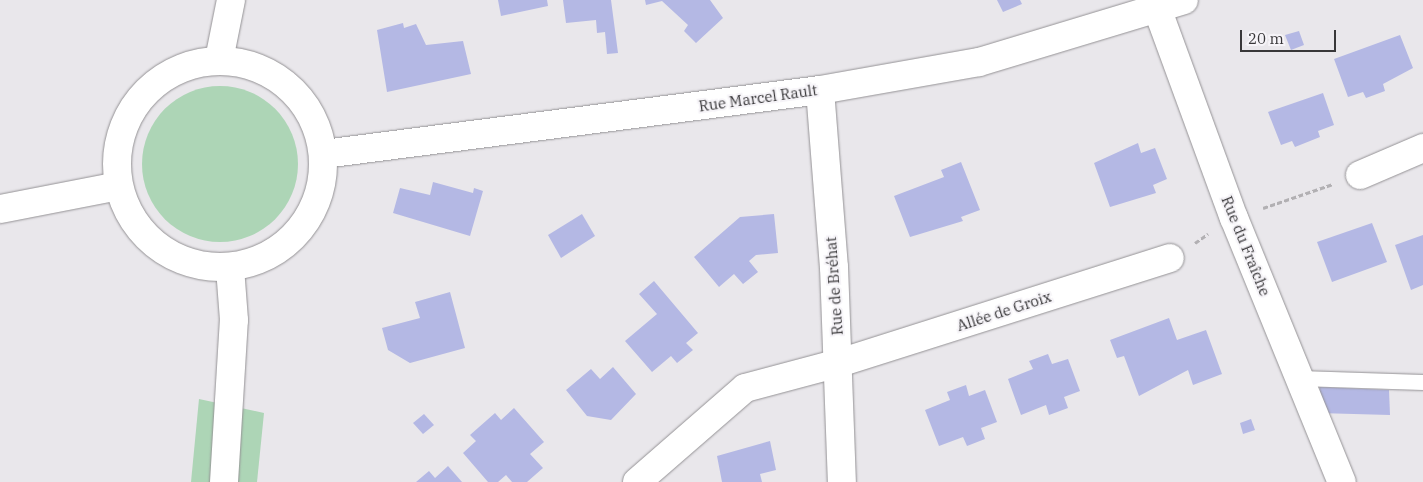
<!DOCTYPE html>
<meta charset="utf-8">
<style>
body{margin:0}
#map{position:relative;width:1423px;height:482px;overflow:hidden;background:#e9e7eb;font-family:"IBM Plex Serif",serif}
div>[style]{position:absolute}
.green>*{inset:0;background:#add5b6}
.round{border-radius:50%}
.building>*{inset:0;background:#b4b8e4}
.path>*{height:3px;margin-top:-1.5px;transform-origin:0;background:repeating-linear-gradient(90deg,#b2b0b3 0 5px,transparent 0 7.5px)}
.roads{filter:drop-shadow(0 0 1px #949295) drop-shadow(0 0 1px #949295)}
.lane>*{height:15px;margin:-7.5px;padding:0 7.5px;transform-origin:7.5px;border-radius:7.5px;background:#fff}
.street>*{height:28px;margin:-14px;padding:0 14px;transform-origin:14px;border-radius:14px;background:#fff}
.secondary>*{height:28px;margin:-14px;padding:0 14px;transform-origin:14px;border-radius:14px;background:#fff}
.secondary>.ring{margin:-14px;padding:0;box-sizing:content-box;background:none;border:28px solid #fff;border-radius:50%}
span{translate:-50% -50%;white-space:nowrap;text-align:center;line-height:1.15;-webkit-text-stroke:4px #f6f4f8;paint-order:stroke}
.street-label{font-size:15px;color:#383739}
.scale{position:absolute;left:1240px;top:30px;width:96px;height:22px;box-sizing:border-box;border:2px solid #383739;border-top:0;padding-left:6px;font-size:15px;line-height:18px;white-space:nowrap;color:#383739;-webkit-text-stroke:4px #f6f4f8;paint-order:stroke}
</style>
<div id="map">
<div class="green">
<i class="round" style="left:142px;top:86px;width:156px;height:156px"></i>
<i style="clip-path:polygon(199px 399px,264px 413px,257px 482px,191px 482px)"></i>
</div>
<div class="building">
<i style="clip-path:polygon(498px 0,547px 0,548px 6px,501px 16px)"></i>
<i style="clip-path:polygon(563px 0,611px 0,618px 53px,607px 54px,605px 32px,597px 33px,596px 20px,566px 23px)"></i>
<i style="clip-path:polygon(645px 0,710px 0,723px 18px,696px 43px,684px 31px,688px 25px,662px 1px,646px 5px)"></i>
<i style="clip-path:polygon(997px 0,1020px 0,1022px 4px,1003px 12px)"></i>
<i style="clip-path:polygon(403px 23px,404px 28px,416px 24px,426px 45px,463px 41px,471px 74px,387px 92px,377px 30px)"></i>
<i style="clip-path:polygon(1299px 31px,1304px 45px,1291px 50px,1285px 35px)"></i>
<i style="clip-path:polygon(1400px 35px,1413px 68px,1383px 84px,1385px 91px,1366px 98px,1363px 92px,1348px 97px,1334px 59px)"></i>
<i style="clip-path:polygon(1323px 93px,1334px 125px,1318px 131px,1320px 137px,1295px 147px,1292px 141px,1281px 145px,1268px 112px)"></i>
<i style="clip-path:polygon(1138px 143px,1141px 153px,1155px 148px,1167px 179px,1153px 185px,1156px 193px,1110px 207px,1094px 163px)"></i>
<i style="clip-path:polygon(961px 162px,980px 210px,961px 217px,963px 221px,910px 237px,894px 196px,944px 177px,941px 170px)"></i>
<i style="clip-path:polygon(433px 182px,473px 193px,474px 188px,483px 191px,470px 236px,393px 213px,400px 188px,430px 195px)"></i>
<i style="clip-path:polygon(582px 214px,595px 236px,561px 258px,548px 235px)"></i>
<i style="clip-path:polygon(774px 214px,778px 253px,756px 255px,749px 261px,758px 272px,743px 284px,734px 274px,719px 287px,694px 257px,740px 217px)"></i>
<i style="clip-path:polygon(1372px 223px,1387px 262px,1332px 282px,1317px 242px)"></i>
<i style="clip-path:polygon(1423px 235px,1423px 285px,1411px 290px,1395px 245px)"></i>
<i style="clip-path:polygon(654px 281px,698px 333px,686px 343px,693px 350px,677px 363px,671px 356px,652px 372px,625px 341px,657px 314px,639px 294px)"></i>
<i style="clip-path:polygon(450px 292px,465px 348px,410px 363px,388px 350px,382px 328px,420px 318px,415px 302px)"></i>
<i style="clip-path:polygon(1169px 318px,1177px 340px,1206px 330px,1222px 374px,1193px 385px,1188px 370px,1139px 396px,1124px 356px,1117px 358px,1110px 340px)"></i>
<i style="clip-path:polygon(1048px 354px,1052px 364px,1068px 359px,1080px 391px,1064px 397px,1068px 408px,1049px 415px,1046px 405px,1021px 415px,1008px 379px,1033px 369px,1029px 361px)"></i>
<i style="clip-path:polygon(613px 367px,636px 394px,611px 420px,587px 416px,566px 390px,591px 369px,600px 379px)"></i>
<i style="clip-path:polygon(966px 385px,969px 396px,985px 390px,997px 422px,981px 428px,985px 439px,967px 446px,963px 437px,939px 446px,925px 410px,950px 400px,947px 392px)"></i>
<i style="clip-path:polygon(1320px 387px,1389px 390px,1390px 415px,1318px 413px)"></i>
<i style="clip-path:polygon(514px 408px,544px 442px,530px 454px,543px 468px,527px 482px,512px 482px,506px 475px,498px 482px,488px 482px,463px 453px,476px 441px,470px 435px,495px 413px,501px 420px)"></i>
<i style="clip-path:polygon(424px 414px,434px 425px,423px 434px,413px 423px)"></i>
<i style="clip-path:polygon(1251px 419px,1255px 430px,1243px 434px,1240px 423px)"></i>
<i style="clip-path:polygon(770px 441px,776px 470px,760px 474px,762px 482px,722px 482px,717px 456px)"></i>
<i style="clip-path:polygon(448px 466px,462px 482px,416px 482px,429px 471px,435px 478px)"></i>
</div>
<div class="path">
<i style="left:1263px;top:208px;width:74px;rotate:-18.9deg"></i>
<i style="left:1195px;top:243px;width:16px;rotate:-35deg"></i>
</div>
<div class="roads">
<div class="lane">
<i style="left:1299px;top:378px;width:124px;rotate:1.8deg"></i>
</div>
<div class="street">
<i style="left:1157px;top:8px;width:224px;rotate:69.9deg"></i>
<i style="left:1234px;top:218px;width:285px;rotate:67.8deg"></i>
<i style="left:820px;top:90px;width:178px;rotate:85.5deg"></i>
<i style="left:834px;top:267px;width:215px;rotate:87.9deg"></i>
<i style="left:1360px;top:175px;width:69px;rotate:-23.2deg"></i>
<i style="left:637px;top:482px;width:143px;rotate:-41deg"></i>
<i style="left:745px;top:388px;width:97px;rotate:-14.9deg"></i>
<i style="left:839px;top:363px;width:347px;rotate:-17.6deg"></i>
</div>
<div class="secondary">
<i style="left:219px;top:60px;width:61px;rotate:-78.7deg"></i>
<i class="ring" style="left:117px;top:61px;width:178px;height:178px"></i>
<i style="left:324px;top:154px;width:500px;rotate:-7.35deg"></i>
<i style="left:820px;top:90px;width:161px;rotate:-10deg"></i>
<i style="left:979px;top:62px;width:214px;rotate:-16.8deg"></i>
<i style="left:0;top:209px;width:120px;rotate:-11deg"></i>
<i style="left:224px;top:482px;width:162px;rotate:-86.5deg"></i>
<i style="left:234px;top:320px;width:52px;rotate:-94.4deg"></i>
</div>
</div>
<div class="street-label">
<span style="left:758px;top:98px;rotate:-8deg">Rue Marcel Rault</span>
<span style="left:1246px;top:246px;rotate:68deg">Rue du Fraîche</span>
<span style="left:834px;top:286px;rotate:-94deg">Rue de Bréhat</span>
<span style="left:1004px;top:311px;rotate:-18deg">Allée de Groix</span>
</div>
<div class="scale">20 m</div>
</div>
